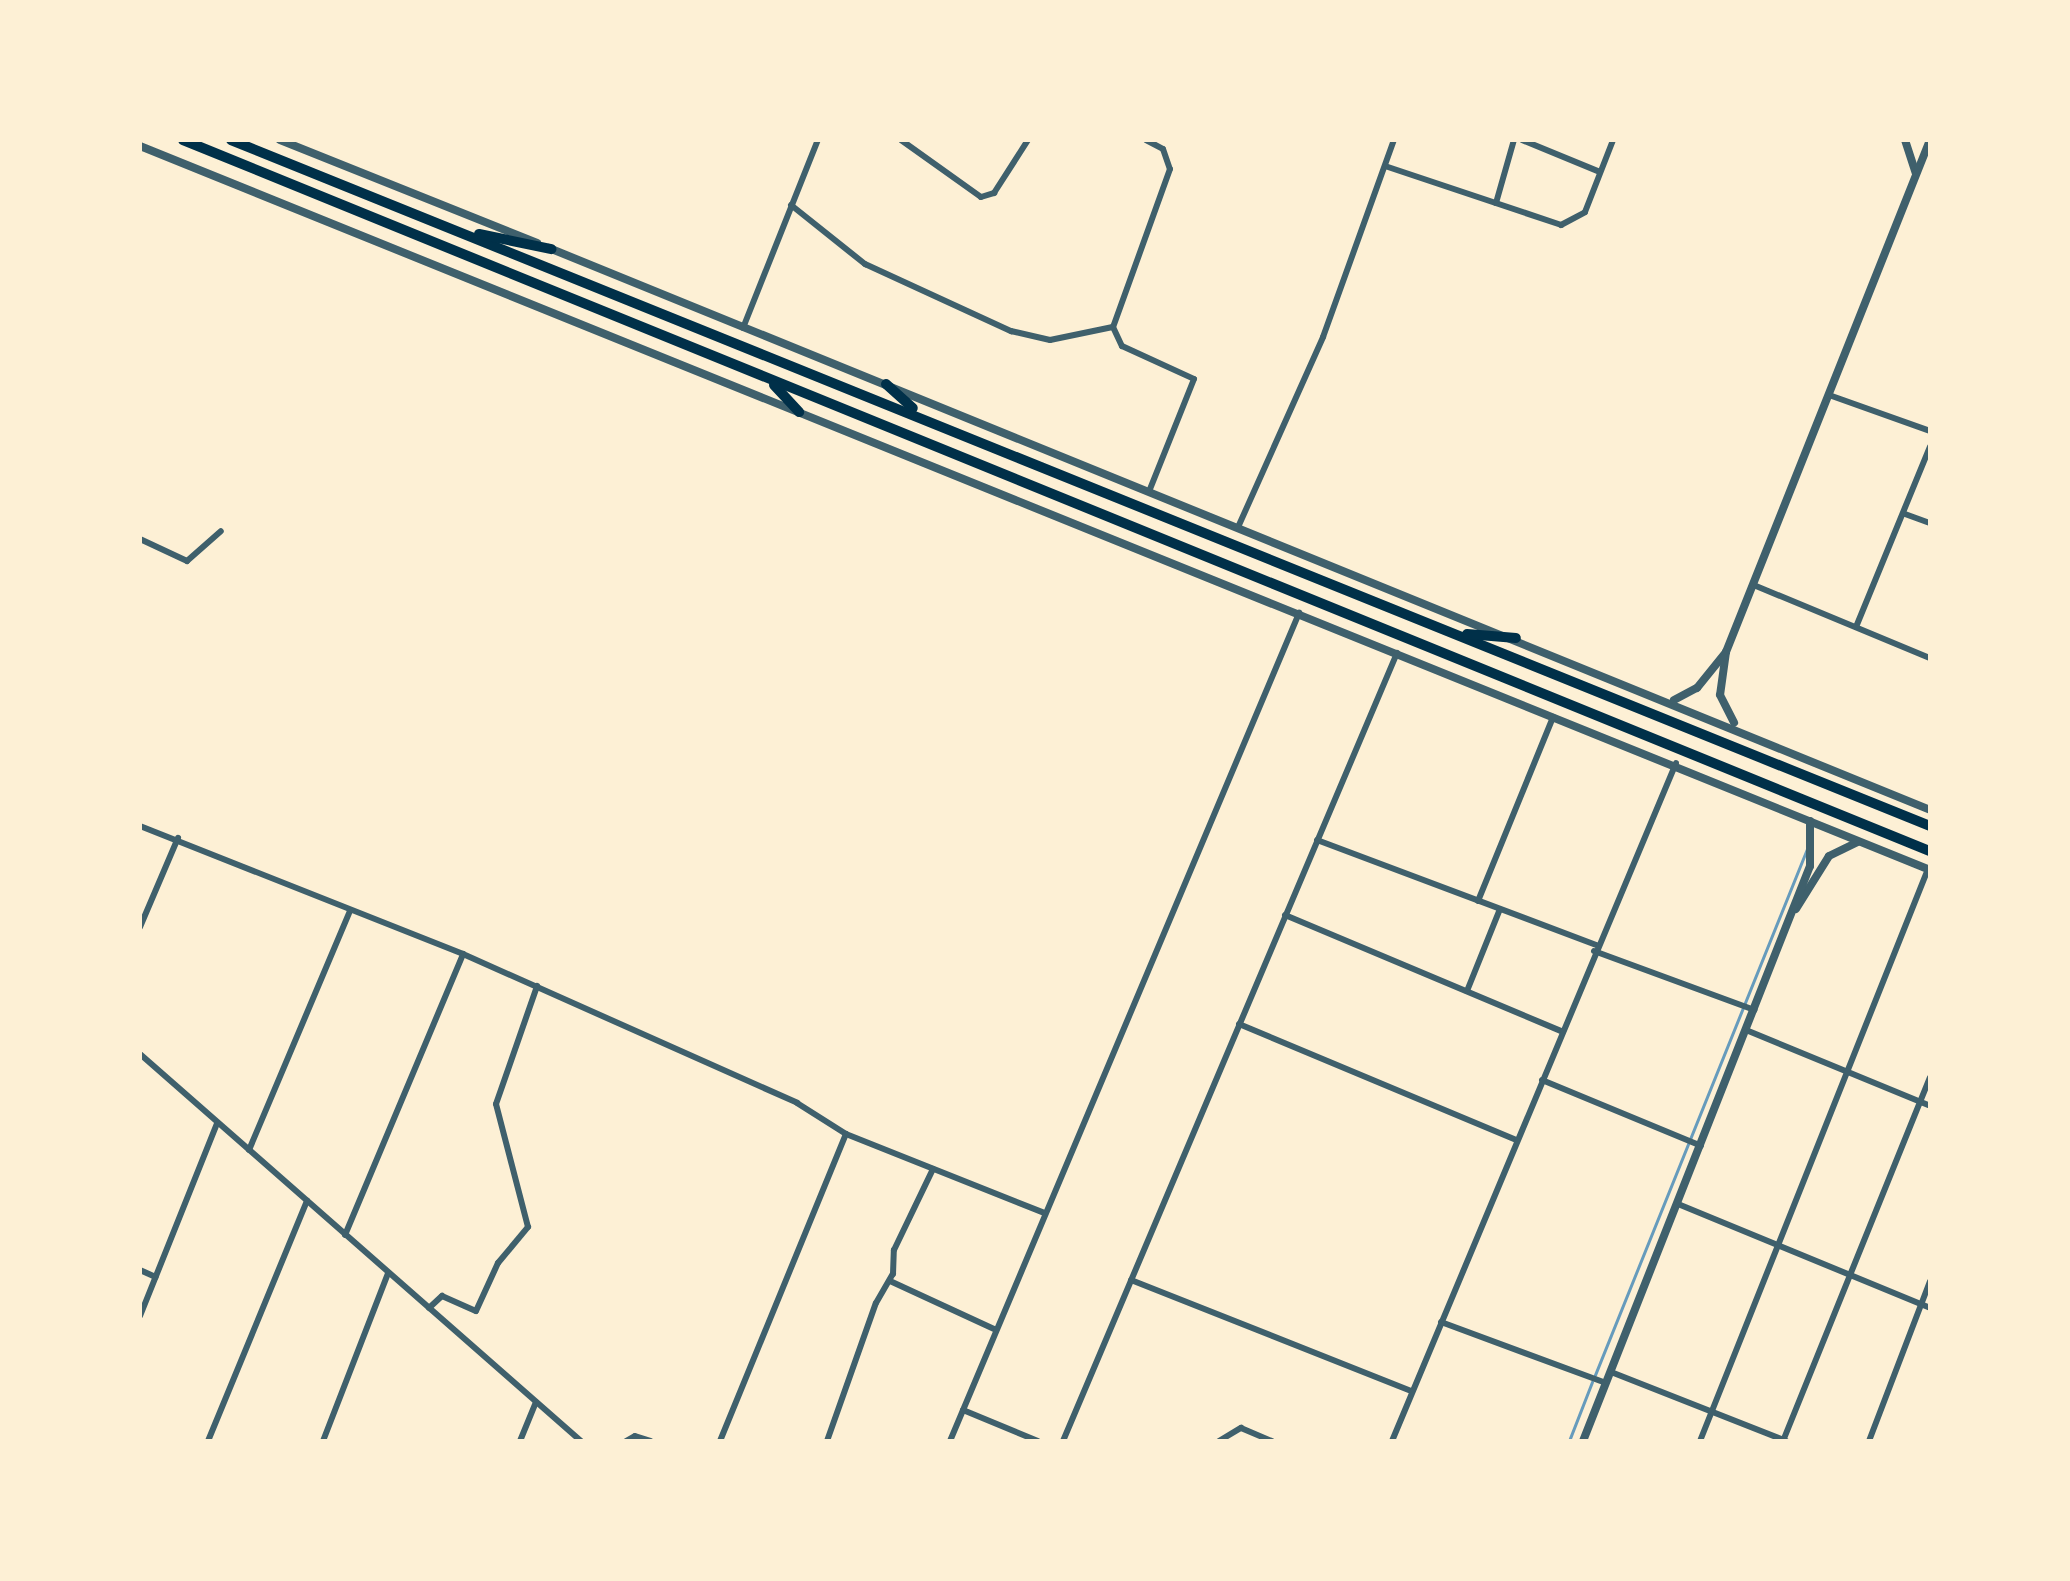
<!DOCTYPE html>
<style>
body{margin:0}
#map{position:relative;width:2070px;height:1581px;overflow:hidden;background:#fdf0d5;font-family:Overpass,sans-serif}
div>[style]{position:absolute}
.stream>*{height:2.5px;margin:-1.25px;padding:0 1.25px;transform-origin:1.25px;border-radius:1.25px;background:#669bbc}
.minor>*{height:6px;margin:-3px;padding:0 3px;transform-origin:3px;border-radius:3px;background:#3f606c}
.tertiary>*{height:8px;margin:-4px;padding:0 4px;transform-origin:4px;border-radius:4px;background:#3f606c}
.trunk>*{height:10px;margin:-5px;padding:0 5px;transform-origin:5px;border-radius:5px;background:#003049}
span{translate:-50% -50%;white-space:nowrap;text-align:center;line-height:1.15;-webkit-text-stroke:10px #fdf0d5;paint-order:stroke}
.frame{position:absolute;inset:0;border:142px solid #fdf0d5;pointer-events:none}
</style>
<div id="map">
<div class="stream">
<i style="left:1595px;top:1375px;width:567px;rotate:-68.05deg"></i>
<i style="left:1569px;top:1441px;width:63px;rotate:-68.7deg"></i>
</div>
<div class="minor">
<i style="left:901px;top:140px;width:98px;rotate:35.5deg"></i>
<i style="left:981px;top:197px;width:14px;rotate:-17deg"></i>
<i style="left:994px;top:193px;width:63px;rotate:-57.3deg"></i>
<i style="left:1146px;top:140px;width:19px;rotate:28deg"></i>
<i style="left:1163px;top:149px;width:21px;rotate:71deg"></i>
<i style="left:1170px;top:169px;width:168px;rotate:109.8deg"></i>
<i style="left:1113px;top:327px;width:21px;rotate:65deg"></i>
<i style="left:1122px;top:346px;width:79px;rotate:24.6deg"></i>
<i style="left:1194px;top:379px;width:118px;rotate:111.8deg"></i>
<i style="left:1522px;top:140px;width:84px;rotate:22.3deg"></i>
<i style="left:1385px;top:166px;width:186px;rotate:18.5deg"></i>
<i style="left:1561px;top:225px;width:27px;rotate:-28deg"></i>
<i style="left:1585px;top:212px;width:77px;rotate:-68.7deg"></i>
<i style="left:1496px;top:203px;width:66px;rotate:-74.1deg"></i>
<i style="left:791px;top:205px;width:95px;rotate:38.6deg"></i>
<i style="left:865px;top:264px;width:161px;rotate:24.7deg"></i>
<i style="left:1011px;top:331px;width:40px;rotate:13deg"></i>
<i style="left:1050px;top:340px;width:64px;rotate:-11.7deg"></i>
<i style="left:743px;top:328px;width:202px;rotate:-68.3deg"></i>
<i style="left:1829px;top:395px;width:107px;rotate:19.6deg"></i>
<i style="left:1905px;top:514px;width:27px;rotate:20deg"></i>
<i style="left:1239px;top:525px;width:206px;rotate:-65.9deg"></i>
<i style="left:1323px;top:337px;width:209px;rotate:-70.2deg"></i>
<i style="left:140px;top:539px;width:52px;rotate:25.1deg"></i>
<i style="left:187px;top:561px;width:45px;rotate:-41.4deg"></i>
<i style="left:1756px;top:586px;width:188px;rotate:22.5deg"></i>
<i style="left:1856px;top:627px;width:195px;rotate:-67.7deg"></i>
<i style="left:140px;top:826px;width:347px;rotate:21.6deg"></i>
<i style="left:463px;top:954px;width:366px;rotate:24deg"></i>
<i style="left:797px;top:1103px;width:58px;rotate:32.3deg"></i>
<i style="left:846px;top:1134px;width:214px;rotate:21.7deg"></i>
<i style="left:1317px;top:840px;width:299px;rotate:20.6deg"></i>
<i style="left:1478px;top:901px;width:199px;rotate:-67.8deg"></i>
<i style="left:1285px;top:915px;width:299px;rotate:22.8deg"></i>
<i style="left:140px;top:927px;width:97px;rotate:-66.9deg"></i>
<i style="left:1594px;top:951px;width:171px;rotate:20.2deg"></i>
<i style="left:1467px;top:991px;width:88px;rotate:-68.1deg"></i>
<i style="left:1239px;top:1024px;width:300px;rotate:22.7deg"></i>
<i style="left:1746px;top:1030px;width:199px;rotate:22.4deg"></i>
<i style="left:140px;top:1054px;width:587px;rotate:41.27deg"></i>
<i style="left:1542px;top:1080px;width:172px;rotate:22.5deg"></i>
<i style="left:249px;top:1150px;width:259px;rotate:-67.1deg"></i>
<i style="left:1678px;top:1204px;width:273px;rotate:22.4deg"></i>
<i style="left:345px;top:1235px;width:305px;rotate:-67.2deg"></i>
<i style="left:140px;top:1270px;width:17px;rotate:24deg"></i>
<i style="left:1131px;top:1280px;width:302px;rotate:21.6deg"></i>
<i style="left:890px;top:1281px;width:117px;rotate:24.8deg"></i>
<i style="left:429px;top:1308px;width:18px;rotate:-43deg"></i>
<i style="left:442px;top:1296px;width:37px;rotate:24deg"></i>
<i style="left:476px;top:1311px;width:53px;rotate:-65.4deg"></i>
<i style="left:498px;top:1263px;width:47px;rotate:-50.2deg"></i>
<i style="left:528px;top:1227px;width:127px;rotate:-104.6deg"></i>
<i style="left:496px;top:1104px;width:125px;rotate:-70.8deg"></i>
<i style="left:140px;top:1316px;width:208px;rotate:-68.2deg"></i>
<i style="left:1441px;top:1322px;width:176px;rotate:20.3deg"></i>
<i style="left:1611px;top:1372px;width:188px;rotate:21.5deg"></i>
<i style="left:963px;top:1410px;width:81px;rotate:22.5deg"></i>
<i style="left:208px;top:1441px;width:260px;rotate:-67.6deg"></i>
<i style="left:323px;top:1441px;width:180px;rotate:-68.8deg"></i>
<i style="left:520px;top:1441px;width:42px;rotate:-67.7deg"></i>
<i style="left:626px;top:1441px;width:10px;rotate:-29deg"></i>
<i style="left:635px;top:1436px;width:16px;rotate:18deg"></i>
<i style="left:720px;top:1441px;width:332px;rotate:-67.7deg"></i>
<i style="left:827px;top:1441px;width:146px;rotate:-70.5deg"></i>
<i style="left:876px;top:1303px;width:34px;rotate:-60deg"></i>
<i style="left:893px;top:1274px;width:24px;rotate:-88deg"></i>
<i style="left:894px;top:1250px;width:90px;rotate:-64.3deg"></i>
<i style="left:950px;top:1441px;width:899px;rotate:-67.14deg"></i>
<i style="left:1063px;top:1441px;width:856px;rotate:-67.03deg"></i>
<i style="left:1219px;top:1441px;width:26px;rotate:-31deg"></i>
<i style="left:1241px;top:1428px;width:34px;rotate:23deg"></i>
<i style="left:1392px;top:1441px;width:735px;rotate:-67.27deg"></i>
<i style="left:1700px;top:1441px;width:616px;rotate:-68.27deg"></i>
<i style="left:1783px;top:1441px;width:392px;rotate:-68deg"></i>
<i style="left:1869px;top:1441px;width:171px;rotate:-69.1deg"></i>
</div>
<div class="tertiary">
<i style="left:280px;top:140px;width:277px;rotate:21.8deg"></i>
<i style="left:1905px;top:140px;width:35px;rotate:72deg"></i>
<i style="left:140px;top:146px;width:1931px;rotate:22.02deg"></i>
<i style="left:549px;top:248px;width:1491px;rotate:22.14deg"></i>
<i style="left:1726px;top:652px;width:43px;rotate:97.9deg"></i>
<i style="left:1720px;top:695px;width:31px;rotate:63deg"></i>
<i style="left:1674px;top:700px;width:26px;rotate:-28deg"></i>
<i style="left:1697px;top:688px;width:46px;rotate:-51.1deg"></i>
<i style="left:1726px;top:652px;width:551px;rotate:-68.28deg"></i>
<i style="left:1796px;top:909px;width:62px;rotate:-58.1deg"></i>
<i style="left:1829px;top:856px;width:32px;rotate:-26deg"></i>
<i style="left:1583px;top:1441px;width:618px;rotate:-68.46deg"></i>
<i style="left:1810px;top:866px;width:45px;rotate:-90deg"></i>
</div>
<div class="trunk">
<i style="left:183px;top:140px;width:1886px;rotate:22.15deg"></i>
<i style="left:231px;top:140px;width:1832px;rotate:21.99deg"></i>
<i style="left:479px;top:234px;width:74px;rotate:11.8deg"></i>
<i style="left:886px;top:384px;width:36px;rotate:42deg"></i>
<i style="left:774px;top:385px;width:37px;rotate:47deg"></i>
<i style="left:1467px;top:634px;width:49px;rotate:4.7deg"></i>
</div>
<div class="frame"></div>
</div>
